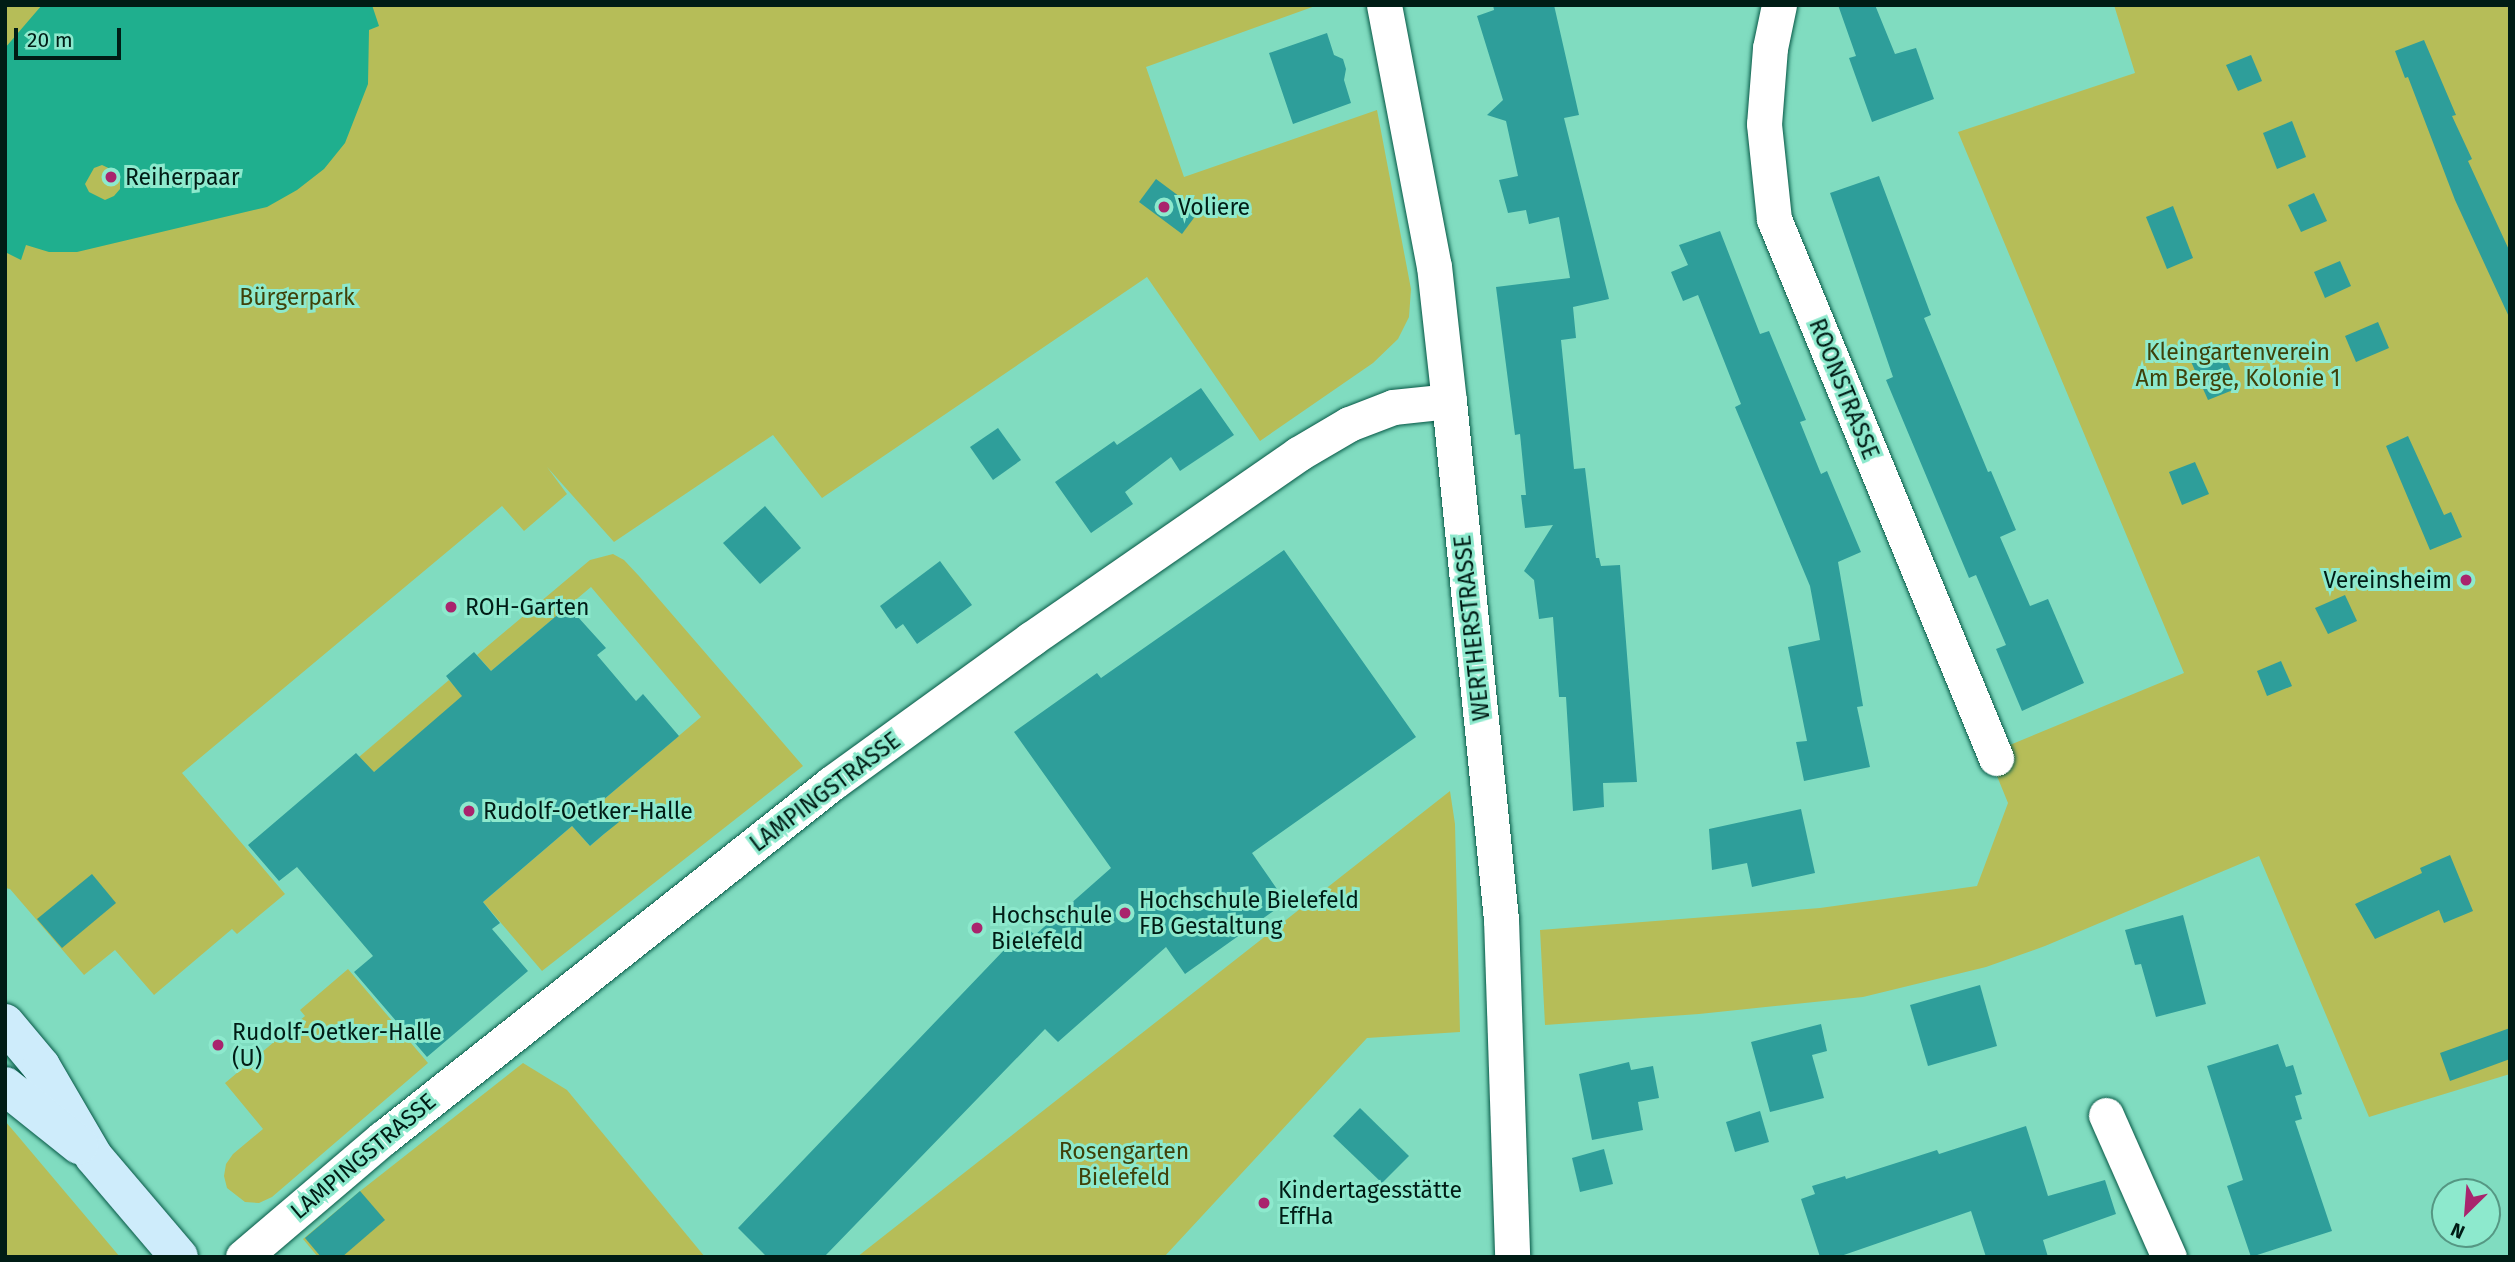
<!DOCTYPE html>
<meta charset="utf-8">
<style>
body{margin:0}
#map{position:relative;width:2515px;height:1262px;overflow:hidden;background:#80dcc0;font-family:"Fira Sans",sans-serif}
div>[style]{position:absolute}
.green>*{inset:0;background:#b6bd58}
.water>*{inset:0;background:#1faf8e}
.building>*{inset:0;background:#2e9e9a}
.roads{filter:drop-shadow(0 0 2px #065846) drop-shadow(0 0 2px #065846)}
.minor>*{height:35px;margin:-17.5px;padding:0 17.5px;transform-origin:17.5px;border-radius:17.5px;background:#fff}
.secondary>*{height:38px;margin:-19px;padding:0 19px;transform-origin:19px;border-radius:19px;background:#ceecfb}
.dots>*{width:19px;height:19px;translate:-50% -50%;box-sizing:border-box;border:4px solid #8de9cd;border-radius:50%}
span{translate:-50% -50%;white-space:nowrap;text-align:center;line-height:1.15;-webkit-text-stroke:6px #8de9cd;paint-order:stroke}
.poi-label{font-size:23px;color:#001c15}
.left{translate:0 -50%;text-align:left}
.right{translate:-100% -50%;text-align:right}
.park-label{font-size:23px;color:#3f4109}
.street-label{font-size:23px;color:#001c15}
.frame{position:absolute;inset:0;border:7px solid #001c15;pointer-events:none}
.north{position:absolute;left:2431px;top:1178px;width:70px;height:70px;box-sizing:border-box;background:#8de9cd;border:2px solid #559783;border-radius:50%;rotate:205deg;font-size:19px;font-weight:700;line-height:28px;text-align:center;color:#001c15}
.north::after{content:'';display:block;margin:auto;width:24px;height:32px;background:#a9246d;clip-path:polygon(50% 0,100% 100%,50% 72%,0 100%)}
.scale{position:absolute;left:14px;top:28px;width:107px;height:32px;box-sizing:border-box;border:4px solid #001c15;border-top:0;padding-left:9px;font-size:21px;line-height:24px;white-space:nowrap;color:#001c15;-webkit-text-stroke:5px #8de9cd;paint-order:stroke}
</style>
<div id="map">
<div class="green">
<i style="clip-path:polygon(5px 5px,1318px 5px,1146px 67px,1184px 177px,1377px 110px,1411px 289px,1409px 317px,1398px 339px,1373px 363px,1260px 441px,1147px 277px,822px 498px,773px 435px,614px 542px,547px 467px,567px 494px,524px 531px,502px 506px,182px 773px,285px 894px,237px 934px,232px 929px,154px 995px,115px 950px,84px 975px,10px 889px,5px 888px)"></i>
<i style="clip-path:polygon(2114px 5px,2510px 5px,2510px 1074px,2369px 1117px,2259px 856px,2045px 946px,1986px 967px,1863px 997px,1699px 1014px,1545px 1025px,1540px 930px,1820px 908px,1977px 886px,2008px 803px,1988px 754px,2184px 673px,1958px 132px,2135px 73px)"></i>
<i style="clip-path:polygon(613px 554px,624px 560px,639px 576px,803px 766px,542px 971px,483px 902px,572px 826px,590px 846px,604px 834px,619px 821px,602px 801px,701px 717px,591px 587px,491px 671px,477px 655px,590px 560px)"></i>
<i style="clip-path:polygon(449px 680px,463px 696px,373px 773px,359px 757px)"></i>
<i style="clip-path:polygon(1450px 791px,1455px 824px,1460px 1032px,1367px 1038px,1164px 1257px,857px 1257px)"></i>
<i style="clip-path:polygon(348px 969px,428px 1063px,272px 1197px,259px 1203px,245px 1202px,227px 1188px,224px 1176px,226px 1164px,233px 1154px,263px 1129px,225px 1083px,305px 1016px,300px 1010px)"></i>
<i style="clip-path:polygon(523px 1063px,567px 1090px,705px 1257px,318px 1257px,303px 1239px,359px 1192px)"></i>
<i style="clip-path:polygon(5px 1121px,17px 1135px,120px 1257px,5px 1257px)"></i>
</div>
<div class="water">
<i style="clip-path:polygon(evenodd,42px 5px,372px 5px,379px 26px,369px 30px,368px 84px,345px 143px,324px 169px,297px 190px,267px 207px,77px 252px,49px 252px,26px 245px,21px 260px,5px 252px,5px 48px,42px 5px,102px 165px,117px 172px,120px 179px,120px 189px,114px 196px,105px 200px,89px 192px,85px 184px,94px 168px,102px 165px)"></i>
</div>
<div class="building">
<i style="clip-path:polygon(1493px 5px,1554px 5px,1579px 115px,1564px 118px,1609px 299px,1573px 307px,1576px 338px,1561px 340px,1574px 469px,1585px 468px,1596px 558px,1599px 558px,1601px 566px,1620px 565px,1637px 782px,1603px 783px,1604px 807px,1573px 811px,1566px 697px,1559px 697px,1553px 617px,1539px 619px,1534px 580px,1524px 571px,1553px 525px,1525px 528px,1521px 495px,1526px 495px,1520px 434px,1515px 435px,1496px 287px,1570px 278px,1559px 217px,1529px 224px,1526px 210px,1508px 213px,1499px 180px,1518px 176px,1506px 121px,1487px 115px,1503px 100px,1477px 16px,1494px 10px)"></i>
<i style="clip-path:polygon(1838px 5px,1875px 5px,1895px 54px,1916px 48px,1934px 99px,1872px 122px,1849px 58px,1856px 56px)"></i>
<i style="clip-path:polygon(1327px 33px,1334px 55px,1343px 59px,1346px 69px,1344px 80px,1351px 103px,1293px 124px,1269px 53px)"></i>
<i style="clip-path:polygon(2424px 40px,2456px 115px,2452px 116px,2472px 159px,2468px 161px,2510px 252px,2510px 319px,2455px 200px,2408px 77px,2405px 78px,2395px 51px)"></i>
<i style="clip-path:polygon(2251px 55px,2262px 81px,2238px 91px,2226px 65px)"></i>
<i style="clip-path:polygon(2292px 121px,2306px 157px,2277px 169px,2263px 133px)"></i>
<i style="clip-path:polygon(1879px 176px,1931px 315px,1924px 318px,1988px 472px,1991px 471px,2016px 530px,2000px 537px,2030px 606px,2048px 599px,2084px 683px,2022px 711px,1996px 649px,2006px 645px,1976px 575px,1969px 578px,1886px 380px,1893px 377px,1830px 193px)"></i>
<i style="clip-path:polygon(1156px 179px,1199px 211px,1182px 234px,1139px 202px)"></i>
<i style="clip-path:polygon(2314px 193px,2327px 221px,2301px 232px,2288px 205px)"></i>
<i style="clip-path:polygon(2173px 206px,2193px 258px,2167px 269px,2146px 217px)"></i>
<i style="clip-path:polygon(1720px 231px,1760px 334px,1769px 331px,1806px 420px,1800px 422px,1821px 474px,1827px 471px,1861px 552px,1838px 562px,1863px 706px,1857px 707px,1870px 767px,1804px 781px,1796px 742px,1807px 741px,1788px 647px,1820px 640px,1810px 586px,1735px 407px,1741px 404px,1698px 295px,1683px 301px,1671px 272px,1688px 265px,1679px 245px)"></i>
<i style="clip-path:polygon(2340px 261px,2351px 286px,2325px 298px,2314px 272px)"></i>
<i style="clip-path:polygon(2378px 322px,2389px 348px,2356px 362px,2345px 336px)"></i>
<i style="clip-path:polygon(2220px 344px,2238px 388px,2208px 400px,2189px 357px)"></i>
<i style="clip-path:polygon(1201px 388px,1234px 435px,1180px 471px,1171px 457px,1125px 492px,1133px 504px,1091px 533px,1055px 482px,1114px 441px,1117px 445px)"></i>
<i style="clip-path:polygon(998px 428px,1021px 460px,993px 480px,970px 447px)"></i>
<i style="clip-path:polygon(2408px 436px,2444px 515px,2451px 512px,2462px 537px,2430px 550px,2386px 446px)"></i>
<i style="clip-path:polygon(2195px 462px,2209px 494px,2182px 505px,2169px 472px)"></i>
<i style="clip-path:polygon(765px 506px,801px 548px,760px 584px,723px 543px)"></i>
<i style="clip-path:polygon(1284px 550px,1416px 737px,1252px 853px,1286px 902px,1185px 974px,1166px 947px,1058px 1042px,1045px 1029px,824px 1257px,767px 1257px,738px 1228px,1005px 949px,1027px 928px,1035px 935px,1111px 868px,1014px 732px,1097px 673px,1101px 678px)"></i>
<i style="clip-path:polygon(940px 561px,972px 605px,917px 644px,903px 624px,896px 629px,880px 606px)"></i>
<i style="clip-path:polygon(2345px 595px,2357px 621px,2328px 634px,2315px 608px)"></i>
<i style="clip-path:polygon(568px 606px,606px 648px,597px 655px,636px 701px,643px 694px,679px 736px,602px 801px,619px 822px,604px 834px,590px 846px,572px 826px,483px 902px,500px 923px,492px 929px,528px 971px,427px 1057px,354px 972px,373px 956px,297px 867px,279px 881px,248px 845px,356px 753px,374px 772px,462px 696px,446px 676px,474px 652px,491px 671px)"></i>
<i style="clip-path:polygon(2281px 661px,2292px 686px,2267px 696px,2257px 671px)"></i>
<i style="clip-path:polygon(1801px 809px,1815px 873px,1752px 887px,1747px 863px,1712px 870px,1709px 829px)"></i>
<i style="clip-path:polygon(2450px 855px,2473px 911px,2444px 923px,2439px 910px,2375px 939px,2355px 904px,2422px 873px,2420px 868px)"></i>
<i style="clip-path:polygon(92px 874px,116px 903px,62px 948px,37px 919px)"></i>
<i style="clip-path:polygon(2183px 915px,2206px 1004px,2156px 1017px,2141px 964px,2135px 965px,2125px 930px)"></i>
<i style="clip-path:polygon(1980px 985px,1997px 1046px,1928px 1066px,1910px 1005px)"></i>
<i style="clip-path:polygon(1821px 1024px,1827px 1051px,1812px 1055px,1824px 1098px,1770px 1112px,1751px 1042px)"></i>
<i style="clip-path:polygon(2510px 1028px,2510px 1059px,2450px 1081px,2440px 1053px)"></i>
<i style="clip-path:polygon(2278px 1044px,2286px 1067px,2293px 1065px,2302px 1094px,2295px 1096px,2302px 1119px,2295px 1121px,2332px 1231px,2251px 1257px,2227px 1186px,2243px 1180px,2207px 1066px)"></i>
<i style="clip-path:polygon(1629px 1062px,1631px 1070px,1653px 1066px,1659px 1098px,1638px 1102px,1643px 1130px,1592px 1140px,1579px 1074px)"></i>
<i style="clip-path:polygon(1360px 1108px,1409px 1156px,1382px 1183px,1333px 1136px)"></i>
<i style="clip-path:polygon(1760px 1111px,1769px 1142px,1735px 1152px,1726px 1122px)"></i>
<i style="clip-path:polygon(2026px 1126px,2048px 1196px,2105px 1180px,2116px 1214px,2043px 1240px,2048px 1257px,1986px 1257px,1971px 1211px,1838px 1257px,1820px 1257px,1801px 1199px,1815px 1194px,1812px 1186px,1845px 1176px,1846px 1179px,1937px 1150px,1939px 1154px)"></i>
<i style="clip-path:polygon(1604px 1149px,1613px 1184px,1580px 1192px,1572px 1158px)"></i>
<i style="clip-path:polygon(360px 1191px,385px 1220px,342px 1257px,321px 1257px,305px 1238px)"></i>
</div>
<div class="roads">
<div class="minor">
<i style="left:1384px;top:5px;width:266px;rotate:79.2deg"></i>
<i style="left:1434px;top:266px;width:136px;rotate:83.7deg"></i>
<i style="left:1449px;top:401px;width:521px;rotate:84.27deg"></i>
<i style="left:1501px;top:919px;width:338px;rotate:88.1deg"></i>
<i style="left:1779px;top:5px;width:44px;rotate:101.8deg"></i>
<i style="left:1770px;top:48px;width:76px;rotate:94.5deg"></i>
<i style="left:1764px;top:124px;width:96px;rotate:84deg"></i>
<i style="left:1774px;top:219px;width:583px;rotate:67.61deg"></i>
<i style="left:2106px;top:1115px;width:155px;rotate:66.1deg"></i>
<i style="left:243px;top:1257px;width:184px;rotate:-40.4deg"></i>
<i style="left:383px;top:1138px;width:572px;rotate:-38.33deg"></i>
<i style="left:832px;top:783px;width:246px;rotate:-35.9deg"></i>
<i style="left:1031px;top:639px;width:325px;rotate:-34.7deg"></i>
<i style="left:1298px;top:454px;width:59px;rotate:-30.5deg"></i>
<i style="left:1349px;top:424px;width:47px;rotate:-21.1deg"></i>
<i style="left:1393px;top:407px;width:56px;rotate:-6.1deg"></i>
</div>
<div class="secondary">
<i style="left:5px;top:1023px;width:56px;rotate:50.1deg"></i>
<i style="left:41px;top:1066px;width:105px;rotate:59.8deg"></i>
<i style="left:94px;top:1157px;width:131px;rotate:49.6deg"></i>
<i style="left:5px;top:1086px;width:95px;rotate:38.6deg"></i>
</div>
</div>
<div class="dots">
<i style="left:111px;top:177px;background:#a9246d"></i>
<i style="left:1164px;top:207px;background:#a9246d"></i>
<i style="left:2466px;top:580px;background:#a9246d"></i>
<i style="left:451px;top:607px;background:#a9246d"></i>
<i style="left:469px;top:811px;background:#a9246d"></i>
<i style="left:1125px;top:913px;background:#a9246d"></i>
<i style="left:977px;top:928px;background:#a9246d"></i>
<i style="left:218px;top:1045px;background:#a9246d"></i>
<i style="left:1264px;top:1203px;background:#a9246d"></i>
</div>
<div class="poi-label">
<span class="left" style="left:125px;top:177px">Reiherpaar</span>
<span class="left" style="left:1178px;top:207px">Voliere</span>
<span class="right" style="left:2452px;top:580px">Vereinsheim</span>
<span class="left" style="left:465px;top:607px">ROH-Garten</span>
<span class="left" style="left:483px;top:811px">Rudolf-Oetker-Halle</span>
<span class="left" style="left:1139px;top:913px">Hochschule Bielefeld<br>FB Gestaltung</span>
<span class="left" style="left:991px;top:928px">Hochschule<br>Bielefeld</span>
<span class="left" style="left:232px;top:1045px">Rudolf-Oetker-Halle<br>(U)</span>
<span class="left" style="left:1278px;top:1203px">Kindertagesstätte<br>EffHa</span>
</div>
<div class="park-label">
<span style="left:297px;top:297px">Bürgerpark</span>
<span style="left:2238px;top:365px">Kleingartenverein<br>Am Berge, Kolonie 1</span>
<span style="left:1124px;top:1164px">Rosengarten<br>Bielefeld</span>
</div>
<div class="street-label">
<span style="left:1844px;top:389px;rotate:68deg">ROONSTRASSE</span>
<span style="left:1472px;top:628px;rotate:-96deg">WERTHERSTRASSE</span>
<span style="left:825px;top:792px;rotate:-37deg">LAMPINGSTRASSE</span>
<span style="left:363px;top:1156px;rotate:-40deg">LAMPINGSTRASSE</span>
</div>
<div class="frame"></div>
<div class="north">N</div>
<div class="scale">20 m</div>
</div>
